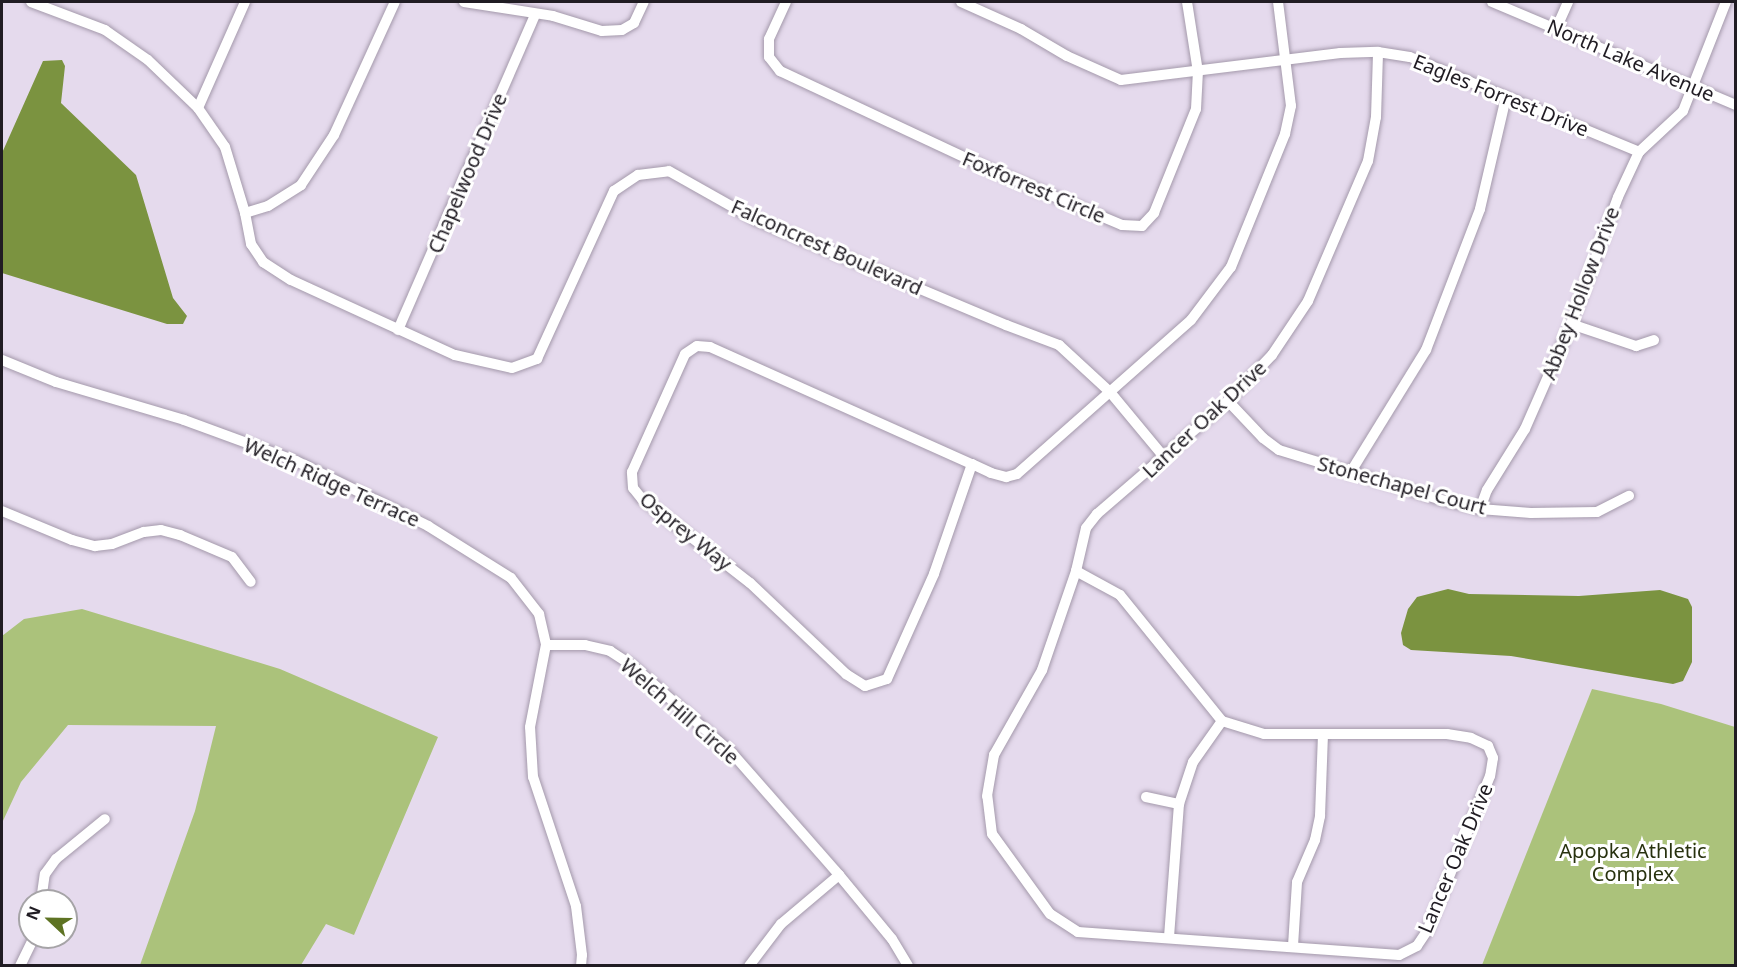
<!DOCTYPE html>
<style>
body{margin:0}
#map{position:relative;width:1737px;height:967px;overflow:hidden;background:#e5daed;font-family:"Noto Sans",sans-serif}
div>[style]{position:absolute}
.green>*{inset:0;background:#abc27b}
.water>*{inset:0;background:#7b9340}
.roads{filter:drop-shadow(0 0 2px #a499ab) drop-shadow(0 0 2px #a499ab)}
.minor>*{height:10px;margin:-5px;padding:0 5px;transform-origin:5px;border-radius:5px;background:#fff}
span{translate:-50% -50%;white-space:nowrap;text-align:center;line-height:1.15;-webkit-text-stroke:6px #fff;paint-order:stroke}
.street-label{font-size:20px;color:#201c23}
.park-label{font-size:20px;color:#28320f}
.frame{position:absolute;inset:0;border:3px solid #201c23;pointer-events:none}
.north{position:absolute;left:18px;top:889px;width:60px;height:60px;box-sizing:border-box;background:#fff;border:2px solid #a6a4a7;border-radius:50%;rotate:292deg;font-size:16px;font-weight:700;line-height:24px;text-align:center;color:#201c23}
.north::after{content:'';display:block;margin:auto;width:21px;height:27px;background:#5e7323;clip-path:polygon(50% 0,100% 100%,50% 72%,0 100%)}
</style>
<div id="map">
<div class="green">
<i style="clip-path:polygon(82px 609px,280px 669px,438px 737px,354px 935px,326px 924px,301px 965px,140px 965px,195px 811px,216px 726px,68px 725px,21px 782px,2px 823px,2px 636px,24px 619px)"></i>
<i style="clip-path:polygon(1592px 689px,1661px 704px,1735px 727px,1735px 965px,1482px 965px)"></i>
</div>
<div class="water">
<i style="clip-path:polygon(62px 60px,65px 66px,61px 103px,136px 175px,173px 298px,187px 316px,183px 324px,167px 324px,2px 273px,2px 153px,43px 61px)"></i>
<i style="clip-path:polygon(1448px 589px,1469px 594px,1579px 596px,1660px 590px,1688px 599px,1692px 607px,1692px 662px,1683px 681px,1673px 684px,1511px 656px,1411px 650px,1403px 645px,1401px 633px,1408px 609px,1417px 597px)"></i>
</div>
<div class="roads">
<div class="minor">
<i style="left:31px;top:2px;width:79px;rotate:20.7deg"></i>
<i style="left:105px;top:30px;width:52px;rotate:34.9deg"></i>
<i style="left:148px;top:60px;width:69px;rotate:43.8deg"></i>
<i style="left:198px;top:108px;width:47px;rotate:55.3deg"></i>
<i style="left:225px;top:147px;width:69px;rotate:73.1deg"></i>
<i style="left:245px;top:213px;width:32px;rotate:79deg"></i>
<i style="left:251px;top:244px;width:22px;rotate:56deg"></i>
<i style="left:263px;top:262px;width:33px;rotate:33deg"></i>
<i style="left:291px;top:280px;width:180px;rotate:24.6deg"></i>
<i style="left:455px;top:355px;width:58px;rotate:12.8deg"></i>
<i style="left:512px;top:368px;width:27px;rotate:-20deg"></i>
<i style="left:537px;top:359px;width:185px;rotate:-65.4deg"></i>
<i style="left:614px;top:191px;width:29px;rotate:-34deg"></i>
<i style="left:638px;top:175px;width:31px;rotate:-7deg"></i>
<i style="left:669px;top:171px;width:100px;rotate:29.4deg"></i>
<i style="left:756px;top:220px;width:271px;rotate:22.8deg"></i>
<i style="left:1006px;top:325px;width:57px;rotate:20.7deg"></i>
<i style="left:1059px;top:345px;width:69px;rotate:42.7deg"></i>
<i style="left:1110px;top:392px;width:85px;rotate:50.3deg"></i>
<i style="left:464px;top:2px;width:90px;rotate:8.9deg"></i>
<i style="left:553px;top:16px;width:51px;rotate:17deg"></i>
<i style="left:602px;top:31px;width:20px;rotate:-3deg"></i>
<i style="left:622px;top:30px;width:14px;rotate:-30deg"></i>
<i style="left:634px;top:23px;width:23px;rotate:-65deg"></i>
<i style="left:786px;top:2px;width:41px;rotate:114.7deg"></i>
<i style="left:769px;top:39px;width:18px;rotate:90deg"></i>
<i style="left:769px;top:57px;width:18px;rotate:52deg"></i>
<i style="left:780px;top:71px;width:238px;rotate:25.1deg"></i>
<i style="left:996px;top:172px;width:137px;rotate:22.8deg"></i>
<i style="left:1122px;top:225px;width:20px;rotate:3deg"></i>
<i style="left:1142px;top:226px;width:18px;rotate:-47deg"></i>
<i style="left:1154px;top:213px;width:112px;rotate:-68deg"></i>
<i style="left:1196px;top:109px;width:37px;rotate:-87deg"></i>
<i style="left:1198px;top:72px;width:71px;rotate:-98.9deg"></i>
<i style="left:961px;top:2px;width:66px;rotate:24.2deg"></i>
<i style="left:1021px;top:29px;width:53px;rotate:30.4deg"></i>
<i style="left:1067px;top:56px;width:59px;rotate:24deg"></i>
<i style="left:1121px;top:80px;width:221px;rotate:-7deg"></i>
<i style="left:1340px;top:53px;width:38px;rotate:-2deg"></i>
<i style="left:1378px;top:52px;width:32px;rotate:9deg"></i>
<i style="left:1410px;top:57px;width:248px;rotate:22.5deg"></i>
<i style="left:1492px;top:2px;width:265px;rotate:22.9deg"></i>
<i style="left:1556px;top:29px;width:30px;rotate:-66deg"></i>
<i style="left:198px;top:108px;width:116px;rotate:-66.1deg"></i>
<i style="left:245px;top:213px;width:24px;rotate:-17deg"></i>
<i style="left:268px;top:206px;width:39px;rotate:-32deg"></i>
<i style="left:301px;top:185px;width:60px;rotate:-56.6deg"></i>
<i style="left:334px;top:135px;width:146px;rotate:-65.4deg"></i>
<i style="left:1571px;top:324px;width:69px;rotate:18.7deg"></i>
<i style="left:1636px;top:346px;width:19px;rotate:-18deg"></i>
<i style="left:398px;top:330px;width:344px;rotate:-66.5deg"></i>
<i style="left:2px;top:360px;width:58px;rotate:22.2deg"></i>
<i style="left:56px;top:382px;width:134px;rotate:16.5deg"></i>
<i style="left:184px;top:420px;width:119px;rotate:20.1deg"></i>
<i style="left:296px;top:461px;width:147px;rotate:26.2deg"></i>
<i style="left:428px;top:526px;width:98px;rotate:32.1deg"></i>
<i style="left:511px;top:578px;width:46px;rotate:52.1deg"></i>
<i style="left:539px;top:614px;width:32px;rotate:77deg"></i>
<i style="left:1228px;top:401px;width:51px;rotate:46.6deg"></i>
<i style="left:1263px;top:438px;width:20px;rotate:37deg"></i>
<i style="left:1279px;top:450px;width:166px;rotate:17.1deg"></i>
<i style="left:1438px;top:499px;width:43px;rotate:13.4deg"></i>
<i style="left:1480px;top:509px;width:51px;rotate:4.5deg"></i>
<i style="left:1531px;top:513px;width:66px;rotate:-0.9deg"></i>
<i style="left:1597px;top:512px;width:36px;rotate:-27deg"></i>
<i style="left:972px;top:464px;width:116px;rotate:109.1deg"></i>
<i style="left:934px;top:574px;width:115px;rotate:114.1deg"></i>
<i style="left:887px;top:679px;width:23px;rotate:162deg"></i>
<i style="left:865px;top:686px;width:22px;rotate:-148deg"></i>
<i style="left:846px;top:674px;width:132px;rotate:-136.5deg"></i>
<i style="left:750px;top:583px;width:137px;rotate:-142.1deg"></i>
<i style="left:642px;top:499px;width:14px;rotate:-129deg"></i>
<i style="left:633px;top:488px;width:16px;rotate:-94deg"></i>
<i style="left:632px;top:472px;width:129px;rotate:-65.8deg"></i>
<i style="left:685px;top:354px;width:14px;rotate:-34deg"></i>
<i style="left:697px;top:346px;width:13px;rotate:4deg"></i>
<i style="left:710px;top:347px;width:287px;rotate:24.1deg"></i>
<i style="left:972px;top:464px;width:21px;rotate:25deg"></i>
<i style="left:991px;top:473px;width:16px;rotate:15deg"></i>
<i style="left:1006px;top:477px;width:11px;rotate:-15deg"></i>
<i style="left:1017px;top:474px;width:232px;rotate:-41.5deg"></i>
<i style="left:1191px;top:320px;width:66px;rotate:-53deg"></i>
<i style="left:1231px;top:267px;width:144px;rotate:-67.9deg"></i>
<i style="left:1285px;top:134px;width:29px;rotate:-78deg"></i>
<i style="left:1291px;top:106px;width:105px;rotate:-97.1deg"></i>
<i style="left:1350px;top:473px;width:145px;rotate:-58.3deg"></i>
<i style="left:1426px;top:350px;width:151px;rotate:-69deg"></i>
<i style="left:1480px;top:209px;width:115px;rotate:-76.9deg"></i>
<i style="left:1480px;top:509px;width:20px;rotate:-70deg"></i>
<i style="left:1487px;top:490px;width:72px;rotate:-58.1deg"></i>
<i style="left:1525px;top:429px;width:115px;rotate:-66.3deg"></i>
<i style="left:1571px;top:324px;width:135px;rotate:-69.7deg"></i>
<i style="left:1618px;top:197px;width:50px;rotate:-65deg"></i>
<i style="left:1639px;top:152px;width:60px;rotate:-43deg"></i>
<i style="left:1683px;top:111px;width:117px;rotate:-68.5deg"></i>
<i style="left:2px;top:511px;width:76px;rotate:22.5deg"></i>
<i style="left:72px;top:540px;width:24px;rotate:15deg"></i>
<i style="left:95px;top:546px;width:17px;rotate:-7deg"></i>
<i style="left:112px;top:544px;width:34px;rotate:-21deg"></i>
<i style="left:144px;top:532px;width:17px;rotate:-7deg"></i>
<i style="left:161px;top:530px;width:20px;rotate:15deg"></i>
<i style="left:180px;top:535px;width:56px;rotate:22.9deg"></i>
<i style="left:232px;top:557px;width:31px;rotate:53deg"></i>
<i style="left:1076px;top:571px;width:50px;rotate:28.6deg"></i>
<i style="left:1120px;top:595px;width:162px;rotate:51deg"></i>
<i style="left:1222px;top:721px;width:44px;rotate:17.2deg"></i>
<i style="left:1264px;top:734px;width:183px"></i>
<i style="left:1447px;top:734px;width:24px;rotate:9deg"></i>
<i style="left:1471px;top:738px;width:19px;rotate:25deg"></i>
<i style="left:1488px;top:746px;width:13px;rotate:67deg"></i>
<i style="left:1493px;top:758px;width:18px;rotate:99deg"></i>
<i style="left:1490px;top:776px;width:167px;rotate:112.1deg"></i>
<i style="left:1427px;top:931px;width:18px;rotate:124deg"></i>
<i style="left:1417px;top:946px;width:20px;rotate:153deg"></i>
<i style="left:1399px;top:955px;width:322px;rotate:-175.9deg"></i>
<i style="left:1078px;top:932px;width:33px;rotate:-147deg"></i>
<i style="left:1050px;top:914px;width:99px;rotate:-125.9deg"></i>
<i style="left:992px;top:834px;width:38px;rotate:-97deg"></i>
<i style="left:987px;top:796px;width:42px;rotate:-80.3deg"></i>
<i style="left:994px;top:755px;width:98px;rotate:-60.5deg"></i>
<i style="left:1042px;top:670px;width:105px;rotate:-71deg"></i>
<i style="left:1076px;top:571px;width:44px;rotate:-76.9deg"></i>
<i style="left:1086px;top:528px;width:18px;rotate:-52deg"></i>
<i style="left:1097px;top:514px;width:173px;rotate:-40.8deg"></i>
<i style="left:1228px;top:401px;width:64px;rotate:-46.3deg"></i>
<i style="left:1272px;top:355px;width:65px;rotate:-56.3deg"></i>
<i style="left:1308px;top:301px;width:152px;rotate:-66.8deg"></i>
<i style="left:1368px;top:161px;width:45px;rotate:-79.7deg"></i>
<i style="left:1376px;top:117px;width:65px;rotate:-88.2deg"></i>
<i style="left:1146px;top:797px;width:34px;rotate:12deg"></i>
<i style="left:41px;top:901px;width:27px;rotate:-82deg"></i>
<i style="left:45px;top:874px;width:19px;rotate:-54deg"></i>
<i style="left:56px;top:859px;width:63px;rotate:-39.2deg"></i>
<i style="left:1169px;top:937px;width:133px;rotate:-85.7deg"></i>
<i style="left:1179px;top:804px;width:44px;rotate:-71.6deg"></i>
<i style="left:1193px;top:762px;width:50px;rotate:-54.7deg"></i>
<i style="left:1293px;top:946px;width:64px;rotate:-86.4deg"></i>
<i style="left:1297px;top:882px;width:46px;rotate:-66.8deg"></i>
<i style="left:1315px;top:840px;width:25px;rotate:-78deg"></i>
<i style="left:1320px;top:816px;width:80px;rotate:-87.9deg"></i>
<i style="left:20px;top:966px;width:32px;rotate:-64deg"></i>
<i style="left:581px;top:966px;width:11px;rotate:-85deg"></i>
<i style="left:582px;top:955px;width:49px;rotate:-97deg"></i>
<i style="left:576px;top:906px;width:136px;rotate:-108.4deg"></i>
<i style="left:533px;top:777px;width:50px;rotate:-93.4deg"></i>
<i style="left:530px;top:727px;width:84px;rotate:-79deg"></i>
<i style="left:546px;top:645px;width:39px"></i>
<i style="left:585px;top:645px;width:26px;rotate:13deg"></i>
<i style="left:610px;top:651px;width:27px;rotate:33deg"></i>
<i style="left:633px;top:666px;width:132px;rotate:41.3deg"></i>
<i style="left:732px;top:753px;width:162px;rotate:48.7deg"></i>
<i style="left:839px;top:875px;width:83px;rotate:50.4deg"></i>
<i style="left:892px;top:939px;width:31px;rotate:59deg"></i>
<i style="left:749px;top:966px;width:53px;rotate:-52.7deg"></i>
<i style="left:781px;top:924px;width:76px;rotate:-40.2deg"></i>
</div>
</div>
<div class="street-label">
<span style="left:1631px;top:60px;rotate:23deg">North Lake Avenue</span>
<span style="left:1501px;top:95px;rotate:22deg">Eagles Forrest Drive</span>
<span style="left:467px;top:173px;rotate:-67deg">Chapelwood Drive</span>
<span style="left:1034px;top:187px;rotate:23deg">Foxforrest Circle</span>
<span style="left:827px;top:247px;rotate:24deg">Falconcrest Boulevard</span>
<span style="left:1580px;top:293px;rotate:-69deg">Abbey Hollow Drive</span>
<span style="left:1204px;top:419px;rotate:-43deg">Lancer Oak Drive</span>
<span style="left:332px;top:482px;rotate:24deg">Welch Ridge Terrace</span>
<span style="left:1402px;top:485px;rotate:15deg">Stonechapel Court</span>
<span style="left:686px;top:531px;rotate:39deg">Osprey Way</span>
<span style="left:680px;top:711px;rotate:41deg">Welch Hill Circle</span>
<span style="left:1455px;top:858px;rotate:-67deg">Lancer Oak Drive</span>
</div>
<div class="park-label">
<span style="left:1633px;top:862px">Apopka Athletic<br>Complex</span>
</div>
<div class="frame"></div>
<div class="north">N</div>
</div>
